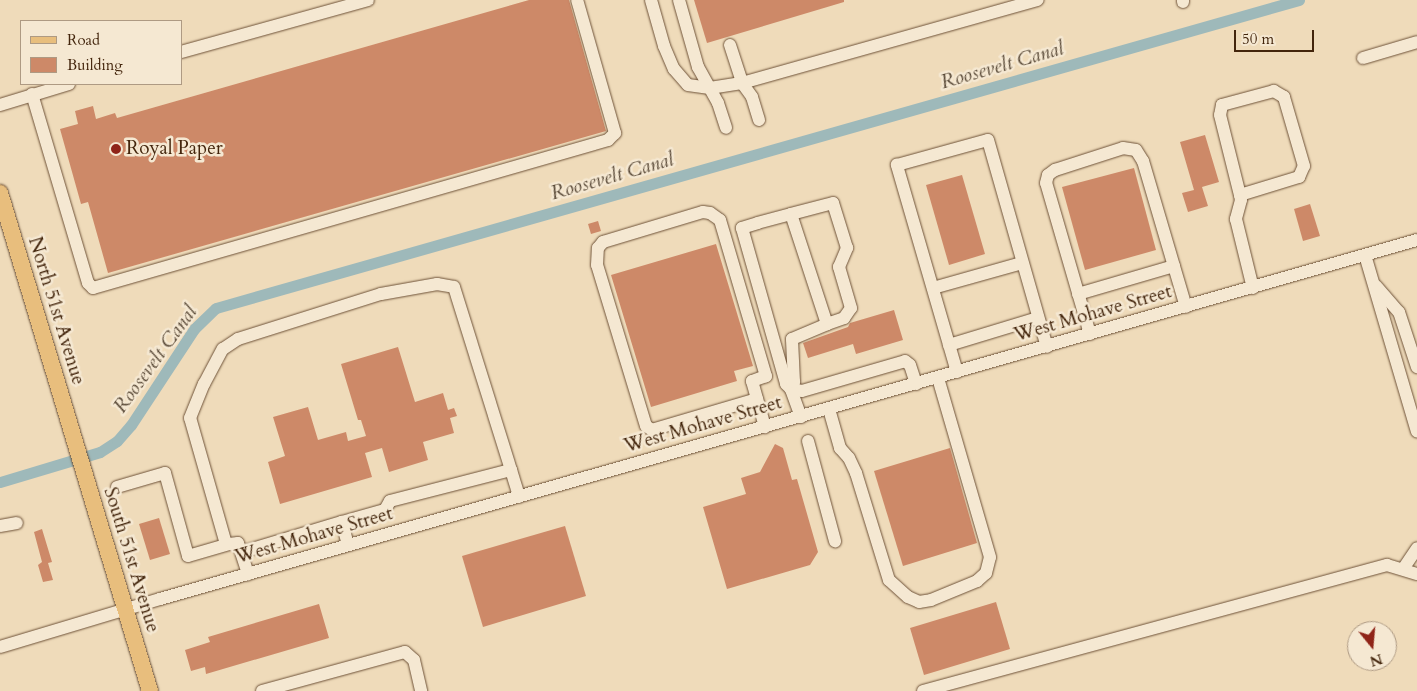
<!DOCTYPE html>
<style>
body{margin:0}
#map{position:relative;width:1417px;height:691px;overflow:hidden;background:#efdbba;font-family:Cardo,serif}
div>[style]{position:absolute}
.canal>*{height:11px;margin:-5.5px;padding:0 5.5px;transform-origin:5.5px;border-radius:5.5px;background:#9eb9ba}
.building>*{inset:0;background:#cd8968}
.roads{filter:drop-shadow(0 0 1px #6e5238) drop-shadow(0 0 1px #6e5238)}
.minor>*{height:12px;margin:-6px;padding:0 6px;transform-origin:6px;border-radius:6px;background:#f5e8d2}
.major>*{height:16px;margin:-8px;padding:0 8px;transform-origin:8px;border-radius:8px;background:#e8be7d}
.dots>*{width:14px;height:14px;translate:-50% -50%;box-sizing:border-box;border:2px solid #f5e8d2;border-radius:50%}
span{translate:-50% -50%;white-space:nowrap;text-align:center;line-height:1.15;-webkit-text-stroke:5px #f5e8d2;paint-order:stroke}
.poi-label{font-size:19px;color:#43250c}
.left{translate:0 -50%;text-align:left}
.street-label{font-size:19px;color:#43250c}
.water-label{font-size:20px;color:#5a4a38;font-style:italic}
.legend{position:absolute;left:20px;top:20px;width:162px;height:65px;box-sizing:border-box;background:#f5e8d2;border:1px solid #ae9a83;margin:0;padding:6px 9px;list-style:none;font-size:15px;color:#43250c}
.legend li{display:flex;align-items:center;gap:10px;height:25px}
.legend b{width:25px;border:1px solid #ae9a83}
.north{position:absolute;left:1347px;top:621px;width:50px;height:50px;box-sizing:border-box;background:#f5e8d2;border:1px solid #ae9a83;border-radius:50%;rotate:163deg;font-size:14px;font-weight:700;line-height:20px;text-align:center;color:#43250c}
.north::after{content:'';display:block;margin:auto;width:18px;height:22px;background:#8f2418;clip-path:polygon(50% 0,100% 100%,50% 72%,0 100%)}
.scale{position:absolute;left:1234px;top:30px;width:80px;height:22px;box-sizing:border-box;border:2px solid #43250c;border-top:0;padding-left:6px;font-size:15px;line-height:18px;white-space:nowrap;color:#43250c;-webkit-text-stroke:4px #f5e8d2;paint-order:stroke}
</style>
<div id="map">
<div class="canal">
<i style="left:0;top:482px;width:104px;rotate:-16.7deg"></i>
<i style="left:100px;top:452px;width:20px;rotate:-33deg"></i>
<i style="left:117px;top:441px;width:21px;rotate:-49deg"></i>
<i style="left:131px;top:425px;width:115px;rotate:-56.7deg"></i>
<i style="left:194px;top:329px;width:30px;rotate:-44deg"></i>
<i style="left:216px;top:308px;width:1126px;rotate:-15.88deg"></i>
</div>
<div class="building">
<i style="clip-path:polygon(529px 0,569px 0,606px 131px,108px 273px,88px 202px,81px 204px,60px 129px,78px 124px,75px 111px,93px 106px,96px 119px,115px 113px,117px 118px)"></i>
<i style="clip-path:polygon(694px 0,844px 0,844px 2px,707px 43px)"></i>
<i style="clip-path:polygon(1205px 135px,1219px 182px,1202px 187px,1208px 206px,1188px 212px,1182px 193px,1194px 190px,1180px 142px)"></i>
<i style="clip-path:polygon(1134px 168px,1156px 250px,1085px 270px,1062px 187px)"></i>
<i style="clip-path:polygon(962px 175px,985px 254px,949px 265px,926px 185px)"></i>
<i style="clip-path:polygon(1310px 204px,1320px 236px,1303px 241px,1294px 209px)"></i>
<i style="clip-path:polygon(598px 221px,601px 231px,591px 234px,588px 224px)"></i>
<i style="clip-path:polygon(716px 244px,753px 366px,734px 371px,737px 381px,651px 407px,611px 275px)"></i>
<i style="clip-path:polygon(894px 310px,903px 340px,856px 354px,853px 344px,808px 358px,803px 343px,848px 327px,850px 323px)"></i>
<i style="clip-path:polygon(398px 347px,415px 402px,443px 393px,448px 410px,454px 408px,457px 416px,450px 418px,454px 433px,423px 442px,428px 460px,389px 472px,382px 448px,365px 453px,372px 477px,280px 504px,268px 462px,285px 456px,273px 417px,308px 407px,318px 440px,346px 432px,348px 441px,366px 436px,361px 420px,358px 420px,341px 364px)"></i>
<i style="clip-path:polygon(775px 444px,783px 448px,792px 480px,797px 479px,818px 552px,810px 565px,727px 589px,703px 507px,746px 494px,741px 478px,760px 472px)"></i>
<i style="clip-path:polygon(950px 448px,977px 543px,903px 566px,874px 471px)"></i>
<i style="clip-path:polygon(159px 518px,170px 554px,150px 560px,139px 524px)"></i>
<i style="clip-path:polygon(565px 526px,586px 596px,483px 627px,462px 556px)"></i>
<i style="clip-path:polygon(42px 529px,52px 562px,48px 563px,53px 580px,43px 582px,38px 565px,42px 562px,34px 532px)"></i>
<i style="clip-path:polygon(996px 602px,1010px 649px,924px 675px,910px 628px)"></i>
<i style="clip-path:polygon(319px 604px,329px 638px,206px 674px,205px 667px,191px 671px,185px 650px,210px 642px,208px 637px)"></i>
</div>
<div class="roads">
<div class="minor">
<i style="left:651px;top:0;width:48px;rotate:74.2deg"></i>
<i style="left:664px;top:46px;width:25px;rotate:67deg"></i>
<i style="left:674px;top:69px;width:21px;rotate:49deg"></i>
<i style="left:688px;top:85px;width:22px;rotate:8deg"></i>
<i style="left:710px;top:88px;width:32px;rotate:-9deg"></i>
<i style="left:742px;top:83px;width:307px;rotate:-15.7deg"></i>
<i style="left:679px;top:0;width:70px;rotate:74.2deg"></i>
<i style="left:698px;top:67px;width:41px;rotate:60.9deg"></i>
<i style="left:718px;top:103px;width:26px;rotate:72deg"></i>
<i style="left:1183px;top:0;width:2px;rotate:90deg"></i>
<i style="left:730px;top:45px;width:40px;rotate:72deg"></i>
<i style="left:742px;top:83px;width:17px;rotate:54deg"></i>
<i style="left:752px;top:97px;width:24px;rotate:73deg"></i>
<i style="left:181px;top:52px;width:194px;rotate:-15.5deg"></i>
<i style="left:1363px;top:58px;width:56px;rotate:-16.5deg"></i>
<i style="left:32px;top:94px;width:197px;rotate:73.5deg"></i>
<i style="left:88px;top:283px;width:7px;rotate:45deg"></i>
<i style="left:93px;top:288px;width:536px;rotate:-16.03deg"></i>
<i style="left:608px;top:140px;width:10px;rotate:-45deg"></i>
<i style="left:615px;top:133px;width:138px;rotate:-105.9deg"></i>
<i style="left:0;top:105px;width:72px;rotate:-16.9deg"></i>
<i style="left:1240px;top:195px;width:62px;rotate:-17deg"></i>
<i style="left:1299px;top:177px;width:12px;rotate:-66deg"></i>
<i style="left:1304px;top:166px;width:72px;rotate:-106.2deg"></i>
<i style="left:1284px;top:97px;width:12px;rotate:-149deg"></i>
<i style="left:1274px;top:91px;width:54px;rotate:164.9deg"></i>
<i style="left:1222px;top:105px;width:10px;rotate:101deg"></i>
<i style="left:1220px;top:115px;width:82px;rotate:76deg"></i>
<i style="left:1240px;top:195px;width:5px;rotate:79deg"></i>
<i style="left:1241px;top:200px;width:20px;rotate:105deg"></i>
<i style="left:1236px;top:219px;width:71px;rotate:76.2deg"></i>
<i style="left:791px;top:214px;width:116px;rotate:71.9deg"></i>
<i style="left:827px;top:324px;width:18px;rotate:-19deg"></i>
<i style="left:844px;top:318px;width:12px;rotate:-55deg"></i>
<i style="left:851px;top:308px;width:43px;rotate:-106.3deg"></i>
<i style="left:839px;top:267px;width:21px;rotate:-67deg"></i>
<i style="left:847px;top:248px;width:47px;rotate:-107.3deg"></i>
<i style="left:833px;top:203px;width:43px;rotate:165.3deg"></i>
<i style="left:791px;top:214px;width:34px;rotate:165deg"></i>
<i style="left:758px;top:223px;width:17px;rotate:163deg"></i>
<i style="left:742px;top:228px;width:162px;rotate:74.2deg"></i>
<i style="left:786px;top:384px;width:7px;rotate:45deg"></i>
<i style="left:791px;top:389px;width:11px;rotate:10deg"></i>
<i style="left:802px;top:391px;width:107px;rotate:-16.2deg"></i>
<i style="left:905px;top:361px;width:6px;rotate:39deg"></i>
<i style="left:910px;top:365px;width:20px;rotate:72deg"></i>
<i style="left:1365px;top:255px;width:184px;rotate:73.6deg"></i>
<i style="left:1376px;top:286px;width:35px;rotate:49deg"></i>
<i style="left:1399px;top:312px;width:58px;rotate:71.9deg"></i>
<i style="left:933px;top:288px;width:92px;rotate:-15.7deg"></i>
<i style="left:1078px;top:294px;width:100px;rotate:-16.3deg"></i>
<i style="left:1090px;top:334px;width:157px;rotate:-106.2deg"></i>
<i style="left:1046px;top:183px;width:8px;rotate:-76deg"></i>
<i style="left:1048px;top:175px;width:9px;rotate:-36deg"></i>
<i style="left:1055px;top:170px;width:71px;rotate:-17.9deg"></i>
<i style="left:1123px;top:148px;width:13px;rotate:9deg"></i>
<i style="left:1136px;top:150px;width:13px;rotate:58deg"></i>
<i style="left:1143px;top:161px;width:152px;rotate:73.6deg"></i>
<i style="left:949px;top:345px;width:93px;rotate:-16.9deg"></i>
<i style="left:957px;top:372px;width:216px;rotate:-106.2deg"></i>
<i style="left:897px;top:165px;width:94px;rotate:-15.4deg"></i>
<i style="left:988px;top:140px;width:215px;rotate:74.1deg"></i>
<i style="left:757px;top:399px;width:109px;rotate:163.6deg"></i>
<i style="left:652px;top:430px;width:7px;rotate:-146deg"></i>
<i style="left:646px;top:426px;width:168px;rotate:-106.9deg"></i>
<i style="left:597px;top:265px;width:17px;rotate:-87deg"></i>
<i style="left:598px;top:248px;width:8px;rotate:-50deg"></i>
<i style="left:603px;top:242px;width:104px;rotate:-16.7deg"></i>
<i style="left:703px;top:212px;width:7px;rotate:8deg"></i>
<i style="left:710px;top:213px;width:12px;rotate:35deg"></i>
<i style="left:720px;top:220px;width:163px;rotate:73.6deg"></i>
<i style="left:766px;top:376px;width:15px;rotate:160deg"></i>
<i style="left:752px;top:381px;width:48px;rotate:74.2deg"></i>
<i style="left:829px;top:409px;width:41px;rotate:74.2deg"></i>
<i style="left:840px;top:448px;width:13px;rotate:48deg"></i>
<i style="left:849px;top:458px;width:17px;rotate:65deg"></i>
<i style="left:856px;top:473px;width:112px;rotate:72.9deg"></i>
<i style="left:889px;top:580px;width:25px;rotate:42deg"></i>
<i style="left:908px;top:597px;width:12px;rotate:24deg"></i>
<i style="left:919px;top:602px;width:12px;rotate:-9deg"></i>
<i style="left:931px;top:600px;width:50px;rotate:-22.4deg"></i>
<i style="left:977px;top:581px;width:12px;rotate:-42deg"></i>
<i style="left:986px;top:573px;width:16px;rotate:-76deg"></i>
<i style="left:990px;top:557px;width:186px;rotate:-106.2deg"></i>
<i style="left:801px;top:417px;width:30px;rotate:-110deg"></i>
<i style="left:791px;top:389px;width:8px;rotate:-67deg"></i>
<i style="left:794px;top:382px;width:43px;rotate:-92.7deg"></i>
<i style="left:792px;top:339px;width:38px;rotate:-23deg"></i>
<i style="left:808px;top:441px;width:104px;rotate:74.9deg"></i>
<i style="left:117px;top:487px;width:50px;rotate:-16.3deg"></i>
<i style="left:165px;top:473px;width:86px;rotate:74.5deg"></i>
<i style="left:188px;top:556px;width:43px;rotate:-16.3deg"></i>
<i style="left:229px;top:544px;width:9px;rotate:-6deg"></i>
<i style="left:238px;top:543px;width:33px;rotate:72deg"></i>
<i style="left:0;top:526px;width:17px;rotate:-10deg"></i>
<i style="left:226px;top:544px;width:131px;rotate:-105.9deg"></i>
<i style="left:190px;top:418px;width:37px;rotate:-68deg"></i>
<i style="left:204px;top:384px;width:40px;rotate:-62deg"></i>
<i style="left:223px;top:349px;width:18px;rotate:-34deg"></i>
<i style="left:238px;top:339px;width:150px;rotate:-17.5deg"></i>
<i style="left:381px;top:294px;width:57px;rotate:-10.1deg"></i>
<i style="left:437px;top:284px;width:17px;rotate:10deg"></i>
<i style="left:454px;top:287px;width:192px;rotate:72.7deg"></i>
<i style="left:348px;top:545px;width:24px;rotate:-105deg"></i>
<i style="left:342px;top:522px;width:45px;rotate:-15.6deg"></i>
<i style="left:385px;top:510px;width:10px;rotate:-61deg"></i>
<i style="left:390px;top:501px;width:125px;rotate:-14.4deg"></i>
<i style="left:511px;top:470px;width:28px;rotate:73deg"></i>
<i style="left:242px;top:552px;width:104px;rotate:-16.7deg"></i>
<i style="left:1403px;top:569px;width:25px;rotate:-56deg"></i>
<i style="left:0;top:647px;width:167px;rotate:-16.7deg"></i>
<i style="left:160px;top:599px;width:1307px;rotate:-15.94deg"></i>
<i style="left:262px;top:691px;width:148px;rotate:-15.3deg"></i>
<i style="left:405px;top:652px;width:12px;rotate:42deg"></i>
<i style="left:414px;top:660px;width:32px;rotate:77deg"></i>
<i style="left:923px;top:691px;width:481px;rotate:-15.2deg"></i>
<i style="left:1387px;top:565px;width:31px;rotate:17deg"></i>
</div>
<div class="major">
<i style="left:0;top:193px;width:520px;rotate:73.24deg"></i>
</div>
</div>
<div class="dots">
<i style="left:116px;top:149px;background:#8f2418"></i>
</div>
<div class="poi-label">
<span class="left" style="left:126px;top:149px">Royal Paper</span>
</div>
<div class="street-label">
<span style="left:56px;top:311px;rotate:73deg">North 51st Avenue</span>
<span style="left:1093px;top:314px;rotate:-16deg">West Mohave Street</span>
<span style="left:703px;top:425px;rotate:-16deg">West Mohave Street</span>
<span style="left:314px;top:536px;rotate:-16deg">West Mohave Street</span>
<span style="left:131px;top:560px;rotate:73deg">South 51st Avenue</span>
</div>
<div class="water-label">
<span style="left:1002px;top:65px;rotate:-16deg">Roosevelt Canal</span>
<span style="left:612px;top:176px;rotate:-16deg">Roosevelt Canal</span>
<span style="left:155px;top:359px;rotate:-54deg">Roosevelt Canal</span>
</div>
<ul class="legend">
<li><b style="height:6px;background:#e8be7d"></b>Road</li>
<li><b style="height:14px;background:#cd8968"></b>Building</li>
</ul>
<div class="north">N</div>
<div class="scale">50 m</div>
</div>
